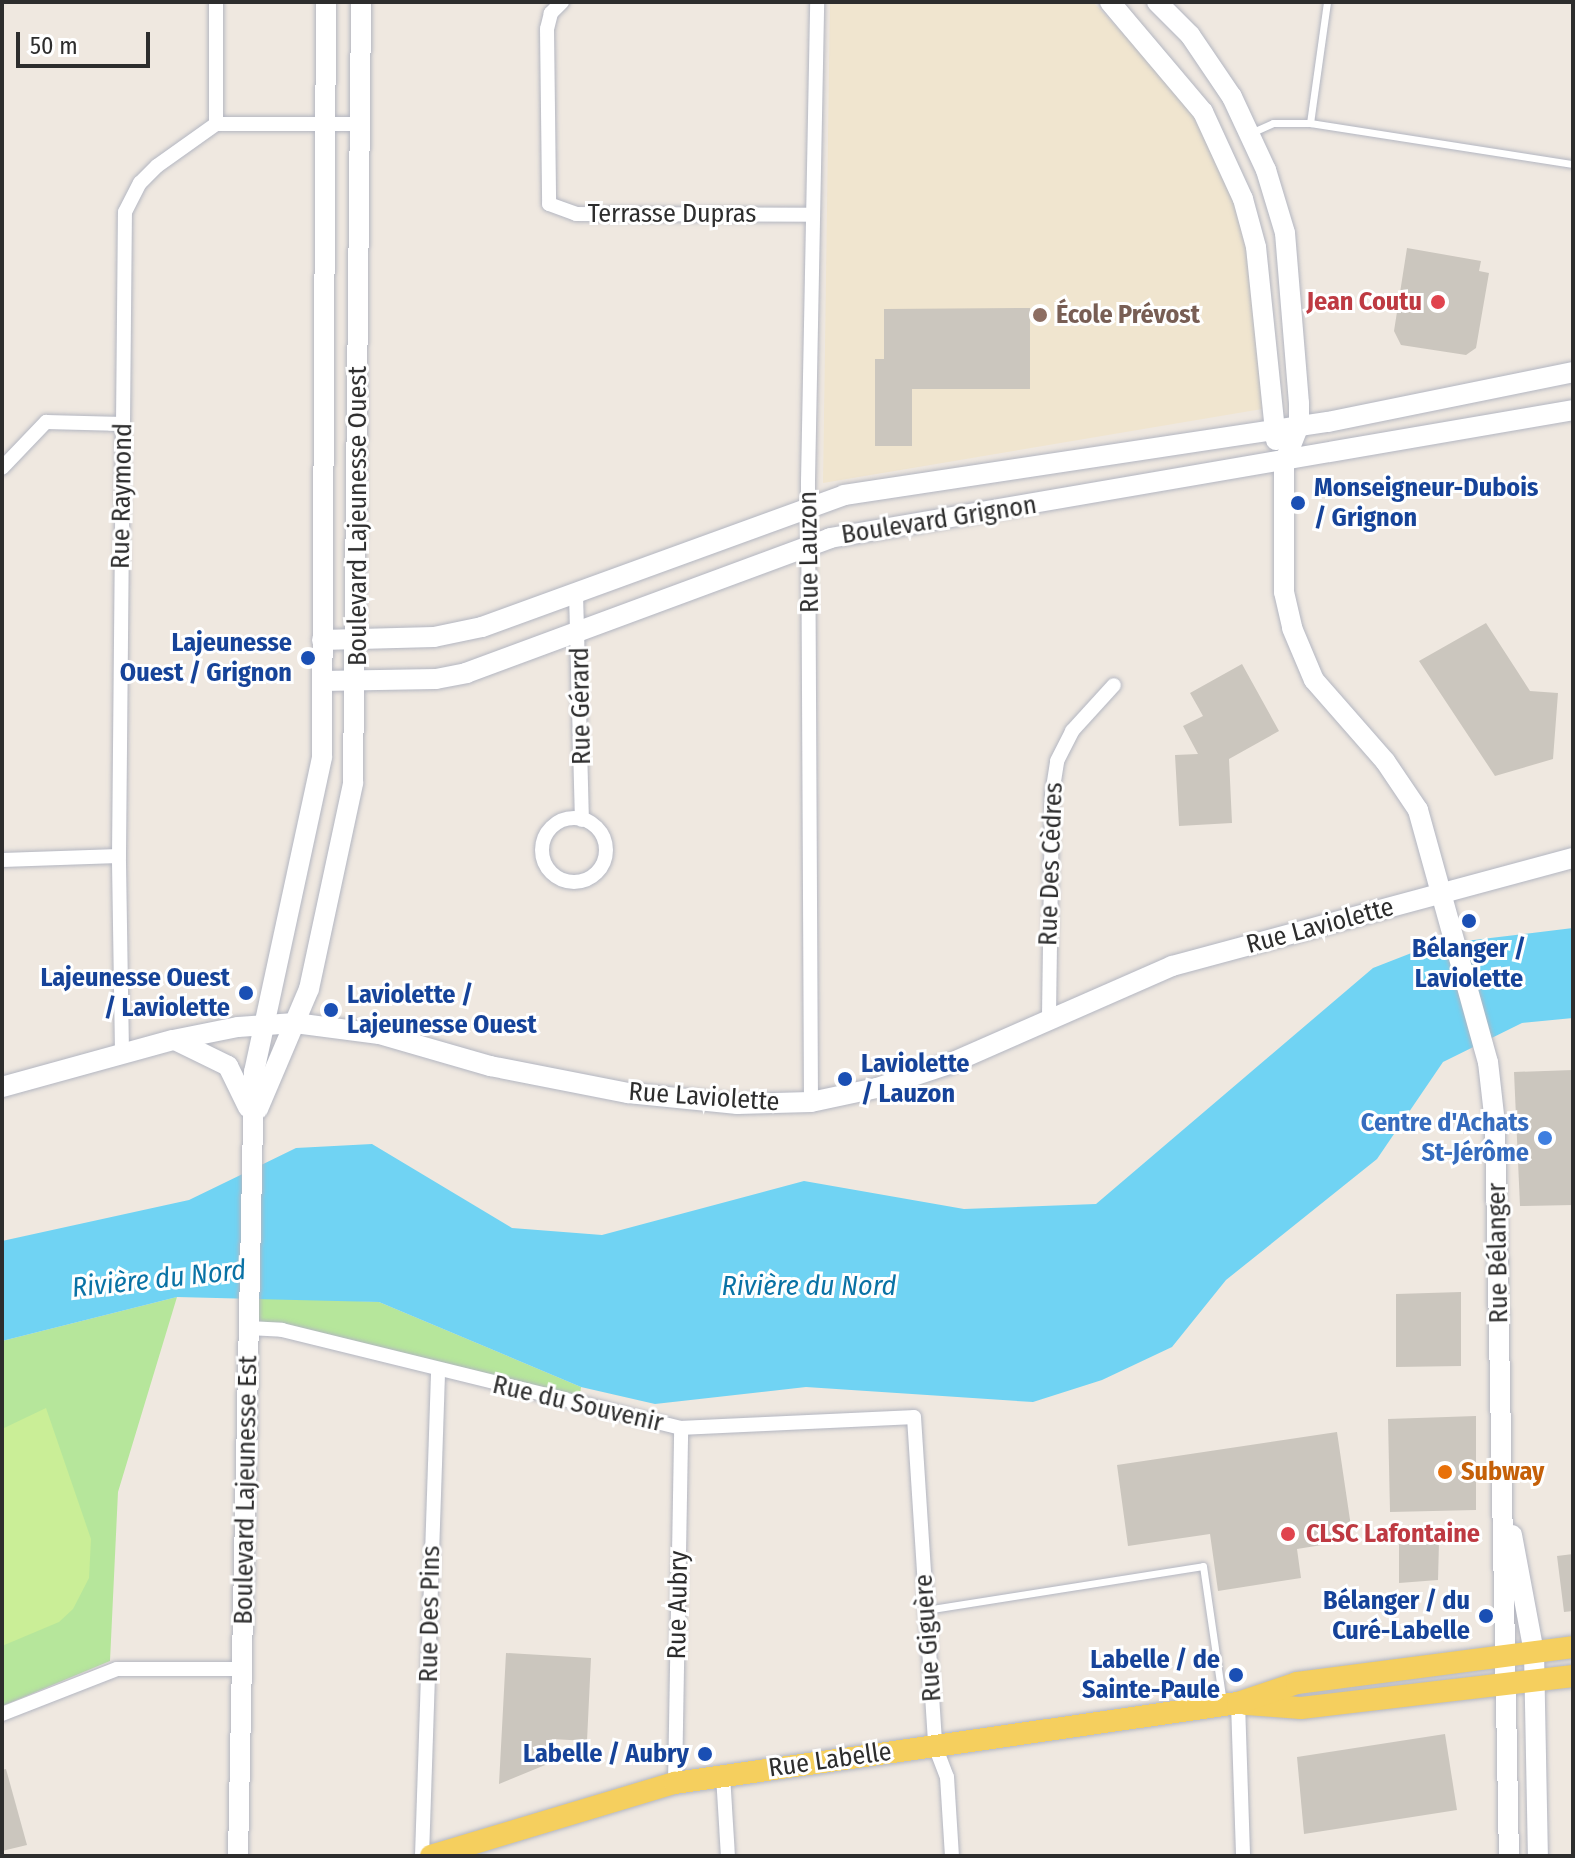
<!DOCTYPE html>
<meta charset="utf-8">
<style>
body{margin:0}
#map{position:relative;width:1575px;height:1858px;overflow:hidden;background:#efe8e0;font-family:"Fira Sans Condensed",sans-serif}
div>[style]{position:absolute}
.education>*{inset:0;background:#f0e5cf}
.green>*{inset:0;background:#b6e69b}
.pitch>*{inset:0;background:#caee97}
.water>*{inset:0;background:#70d3f3}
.building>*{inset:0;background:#cbc6be}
.roads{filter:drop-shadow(0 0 2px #b3b6c1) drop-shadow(0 0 2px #b3b6c1)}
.lane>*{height:7px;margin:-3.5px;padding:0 3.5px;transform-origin:3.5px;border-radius:3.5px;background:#fff}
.street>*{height:14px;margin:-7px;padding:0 7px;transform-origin:7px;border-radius:7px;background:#fff}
.street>.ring{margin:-7px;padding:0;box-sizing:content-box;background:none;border:14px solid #fff;border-radius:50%}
.secondary>*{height:20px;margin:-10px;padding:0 10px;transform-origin:10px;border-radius:10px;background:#fff}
.primary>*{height:22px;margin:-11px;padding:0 11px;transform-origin:11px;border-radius:11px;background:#f5cf5e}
.dots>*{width:22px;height:22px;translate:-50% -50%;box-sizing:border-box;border:4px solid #fff;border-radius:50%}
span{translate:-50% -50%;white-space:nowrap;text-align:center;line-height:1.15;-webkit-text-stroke:6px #fff;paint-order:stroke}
.street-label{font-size:26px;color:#2d2d2d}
.health-label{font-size:26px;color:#be3a42;font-weight:700}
.right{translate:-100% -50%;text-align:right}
.left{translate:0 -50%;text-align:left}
.education-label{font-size:26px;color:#785e54;font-weight:700}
.transit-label{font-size:26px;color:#164399;font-weight:700}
.shop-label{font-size:26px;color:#366cbe;font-weight:700}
.food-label{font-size:26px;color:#c56008;font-weight:700}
.water-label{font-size:28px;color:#0972a5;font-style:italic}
.frame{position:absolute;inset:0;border:4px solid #2d2d2d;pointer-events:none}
.scale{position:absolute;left:16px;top:32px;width:134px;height:36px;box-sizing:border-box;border:4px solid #2d2d2d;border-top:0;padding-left:10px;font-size:24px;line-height:28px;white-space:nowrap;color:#2d2d2d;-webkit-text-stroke:6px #fff;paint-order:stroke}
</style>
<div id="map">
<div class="education">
<i style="clip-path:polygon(830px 2px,1093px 2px,1214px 130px,1247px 221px,1262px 409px,823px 483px)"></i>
</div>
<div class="green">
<i style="clip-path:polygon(250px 1296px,379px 1302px,581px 1387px,579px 1404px,248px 1328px)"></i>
<i style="clip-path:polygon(177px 1297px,118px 1492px,110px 1661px,2px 1706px,2px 1341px)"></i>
</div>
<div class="pitch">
<i style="clip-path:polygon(46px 1408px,91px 1539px,89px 1578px,73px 1609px,59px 1622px,2px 1646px,2px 1429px)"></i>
</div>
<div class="water">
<i style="clip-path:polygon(1573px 928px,1573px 1018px,1522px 1023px,1443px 1062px,1377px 1159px,1226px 1280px,1172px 1347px,1102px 1380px,1033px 1402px,806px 1387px,655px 1404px,581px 1387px,379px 1302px,177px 1297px,2px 1341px,2px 1241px,189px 1200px,296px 1148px,372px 1144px,512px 1228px,602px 1235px,804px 1181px,964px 1209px,1096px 1204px,1373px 968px,1432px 945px)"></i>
</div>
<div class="building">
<i style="clip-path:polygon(1407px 248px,1481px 261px,1479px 271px,1489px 273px,1476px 348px,1466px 355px,1401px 345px,1394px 331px)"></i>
<i style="clip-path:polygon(1030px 308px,1030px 389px,912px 389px,912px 446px,875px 446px,875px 359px,884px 359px,884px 309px)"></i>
<i style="clip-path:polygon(1486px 623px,1530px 691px,1558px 693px,1553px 759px,1495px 776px,1419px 661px)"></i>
<i style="clip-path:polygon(1242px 664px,1279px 731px,1229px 759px,1232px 823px,1179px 826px,1175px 755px,1198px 754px,1183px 726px,1203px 716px,1190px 693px)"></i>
<i style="clip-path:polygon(1573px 1070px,1573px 1205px,1520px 1206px,1514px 1072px)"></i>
<i style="clip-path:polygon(1461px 1292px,1461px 1366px,1396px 1367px,1396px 1294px)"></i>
<i style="clip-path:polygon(1476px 1416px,1476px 1510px,1390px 1512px,1388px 1419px)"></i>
<i style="clip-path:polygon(1337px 1432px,1353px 1540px,1297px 1549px,1301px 1578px,1218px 1591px,1210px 1534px,1128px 1546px,1117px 1465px)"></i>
<i style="clip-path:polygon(1439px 1542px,1438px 1580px,1399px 1583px,1399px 1543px)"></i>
<i style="clip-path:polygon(1573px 1554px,1573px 1611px,1564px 1612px,1557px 1556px)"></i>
<i style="clip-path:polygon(506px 1653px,591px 1658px,587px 1741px,552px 1739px,550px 1763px,499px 1784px)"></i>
<i style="clip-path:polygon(1445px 1734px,1457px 1810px,1304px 1834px,1297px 1757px)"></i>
<i style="clip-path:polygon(6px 1769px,27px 1845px,2px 1851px,2px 1770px)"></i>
</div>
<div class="roads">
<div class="lane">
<i style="left:1310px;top:123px;width:266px;rotate:8.9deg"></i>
<i style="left:1253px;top:132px;width:22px;rotate:-24deg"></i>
<i style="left:1273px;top:123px;width:37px"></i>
<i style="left:1310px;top:123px;width:122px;rotate:-82deg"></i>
<i style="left:926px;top:1610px;width:280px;rotate:-9deg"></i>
<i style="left:1203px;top:1566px;width:138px;rotate:81.7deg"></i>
</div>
<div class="street">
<i style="left:562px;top:2px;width:16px;rotate:135deg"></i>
<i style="left:551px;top:13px;width:16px;rotate:104deg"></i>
<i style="left:547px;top:29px;width:175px;rotate:89.3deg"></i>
<i style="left:549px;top:204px;width:29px;rotate:20deg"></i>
<i style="left:576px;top:214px;width:236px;rotate:0.2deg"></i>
<i style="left:216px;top:124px;width:122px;rotate:-90deg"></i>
<i style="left:2px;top:468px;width:64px;rotate:-46.3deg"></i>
<i style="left:46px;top:422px;width:77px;rotate:1.5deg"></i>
<i style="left:576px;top:593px;width:227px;rotate:88.5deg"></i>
<i class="ring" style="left:542px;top:818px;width:50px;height:50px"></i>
<i style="left:2px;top:860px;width:117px;rotate:-2deg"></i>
<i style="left:1049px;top:1016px;width:222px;rotate:-89.2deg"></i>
<i style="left:1052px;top:794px;width:33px;rotate:-81deg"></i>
<i style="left:1057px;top:761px;width:34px;rotate:-63deg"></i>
<i style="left:1072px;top:731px;width:62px;rotate:-47.6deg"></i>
<i style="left:122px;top:1053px;width:197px;rotate:-90.9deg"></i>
<i style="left:119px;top:856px;width:644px;rotate:-89.47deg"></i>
<i style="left:125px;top:212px;width:33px;rotate:-63deg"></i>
<i style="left:140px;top:183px;width:24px;rotate:-45deg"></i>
<i style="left:157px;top:166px;width:72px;rotate:-35.4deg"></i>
<i style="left:216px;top:124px;width:144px"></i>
<i style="left:811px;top:1102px;width:621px;rotate:-90.28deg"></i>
<i style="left:808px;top:481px;width:479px;rotate:-88.9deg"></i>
<i style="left:248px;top:1328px;width:34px;rotate:3deg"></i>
<i style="left:282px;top:1330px;width:411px;rotate:13.8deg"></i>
<i style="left:681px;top:1428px;width:233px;rotate:-2.7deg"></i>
<i style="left:914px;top:1417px;width:330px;rotate:86.3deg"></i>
<i style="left:935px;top:1746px;width:33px;rotate:69deg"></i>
<i style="left:947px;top:1777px;width:79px;rotate:86.4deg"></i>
<i style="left:1238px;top:1703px;width:153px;rotate:88.1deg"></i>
<i style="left:2px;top:1714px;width:123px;rotate:-21.4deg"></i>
<i style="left:117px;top:1669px;width:125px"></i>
<i style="left:723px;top:1775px;width:81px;rotate:86.5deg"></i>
<i style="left:675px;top:1783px;width:355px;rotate:-89deg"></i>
<i style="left:422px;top:1856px;width:484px;rotate:-88.1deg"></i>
</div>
<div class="secondary">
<i style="left:1110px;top:2px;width:144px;rotate:49.8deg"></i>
<i style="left:1203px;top:112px;width:96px;rotate:65.3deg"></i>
<i style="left:1243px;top:199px;width:50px;rotate:74.8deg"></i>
<i style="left:1256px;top:247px;width:194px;rotate:84.1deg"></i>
<i style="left:1157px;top:2px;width:47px;rotate:45deg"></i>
<i style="left:1190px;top:35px;width:75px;rotate:55.9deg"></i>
<i style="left:1232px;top:97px;width:81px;rotate:65deg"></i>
<i style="left:1266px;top:170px;width:66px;rotate:73.2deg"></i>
<i style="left:1285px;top:233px;width:171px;rotate:85.3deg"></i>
<i style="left:1299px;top:403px;width:22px;rotate:90deg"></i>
<i style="left:1299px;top:425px;width:41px;rotate:111.5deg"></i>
<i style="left:1284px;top:463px;width:129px;rotate:90deg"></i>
<i style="left:1284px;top:592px;width:37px;rotate:77deg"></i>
<i style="left:1292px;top:628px;width:56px;rotate:67.1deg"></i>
<i style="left:1314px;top:680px;width:108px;rotate:48.8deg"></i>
<i style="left:1385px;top:761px;width:59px;rotate:56deg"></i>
<i style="left:1418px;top:810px;width:262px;rotate:74.5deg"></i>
<i style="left:1488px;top:1062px;width:61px;rotate:83.5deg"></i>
<i style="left:1495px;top:1123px;width:733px;rotate:88.91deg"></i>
<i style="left:322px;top:640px;width:112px;rotate:-1.5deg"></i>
<i style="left:434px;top:637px;width:49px;rotate:-11.8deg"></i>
<i style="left:482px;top:627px;width:385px;rotate:-20deg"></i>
<i style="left:844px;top:495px;width:489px;rotate:-8.6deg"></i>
<i style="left:1328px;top:422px;width:250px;rotate:-11.5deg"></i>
<i style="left:322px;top:681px;width:114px;rotate:-1deg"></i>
<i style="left:436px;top:679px;width:31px;rotate:-11deg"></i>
<i style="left:466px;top:673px;width:388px;rotate:-20.3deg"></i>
<i style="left:830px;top:538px;width:754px;rotate:-9.77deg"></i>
<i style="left:177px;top:1041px;width:57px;rotate:26.1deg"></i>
<i style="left:228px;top:1066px;width:46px;rotate:64deg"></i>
<i style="left:2px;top:1087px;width:177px;rotate:-15.4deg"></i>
<i style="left:173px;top:1040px;width:66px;rotate:-11.3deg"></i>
<i style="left:238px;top:1027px;width:57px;rotate:-4deg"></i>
<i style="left:295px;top:1023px;width:85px;rotate:7.5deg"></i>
<i style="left:379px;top:1034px;width:116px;rotate:16.1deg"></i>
<i style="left:490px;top:1066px;width:141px;rotate:11.1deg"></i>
<i style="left:628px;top:1093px;width:110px;rotate:5.8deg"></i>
<i style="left:737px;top:1104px;width:74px;rotate:-1.5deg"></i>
<i style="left:811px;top:1102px;width:67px;rotate:-12deg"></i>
<i style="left:877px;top:1088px;width:76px;rotate:-18.4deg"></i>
<i style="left:949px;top:1064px;width:244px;rotate:-23.7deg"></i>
<i style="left:1172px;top:966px;width:415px;rotate:-15.1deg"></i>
<i style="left:258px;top:1109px;width:130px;rotate:-67deg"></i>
<i style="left:309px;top:989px;width:211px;rotate:-77.9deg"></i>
<i style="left:353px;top:783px;width:781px;rotate:-89.41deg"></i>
<i style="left:1512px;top:1535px;width:119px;rotate:79.4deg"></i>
<i style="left:1534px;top:1652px;width:204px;rotate:88.9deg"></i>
<i style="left:238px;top:1856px;width:784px;rotate:-88.83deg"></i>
<i style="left:254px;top:1072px;width:322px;rotate:-77.8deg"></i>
<i style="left:322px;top:757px;width:755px;rotate:-89.7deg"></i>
</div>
<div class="primary">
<i style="left:1247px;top:1704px;width:54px;rotate:4.2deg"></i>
<i style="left:1301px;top:1708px;width:274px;rotate:-6.7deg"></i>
<i style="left:431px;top:1856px;width:255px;rotate:-16.7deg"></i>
<i style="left:675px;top:1783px;width:569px;rotate:-8.09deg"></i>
<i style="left:1238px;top:1703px;width:62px;rotate:-18.7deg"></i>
<i style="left:1297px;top:1683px;width:278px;rotate:-7.4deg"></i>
</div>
</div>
<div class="dots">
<i style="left:1438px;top:302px;background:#e0444e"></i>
<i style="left:1040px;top:315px;background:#8d6e63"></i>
<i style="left:1298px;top:503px;background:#1a4fb4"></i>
<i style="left:308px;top:658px;background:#1a4fb4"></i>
<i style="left:1469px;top:921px;background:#1a4fb4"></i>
<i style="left:246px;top:993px;background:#1a4fb4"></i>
<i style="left:331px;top:1010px;background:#1a4fb4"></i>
<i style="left:845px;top:1079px;background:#1a4fb4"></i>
<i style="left:1545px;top:1138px;background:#3f7fe0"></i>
<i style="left:1445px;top:1472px;background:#e8710a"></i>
<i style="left:1288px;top:1534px;background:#e0444e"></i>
<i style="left:1486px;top:1616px;background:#1a4fb4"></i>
<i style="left:1236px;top:1675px;background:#1a4fb4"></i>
<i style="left:705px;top:1754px;background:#1a4fb4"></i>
</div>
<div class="street-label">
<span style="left:672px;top:214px">Terrasse Dupras</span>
<span style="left:122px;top:496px;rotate:-89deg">Rue Raymond</span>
<span style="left:358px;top:516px;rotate:-90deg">Boulevard Lajeunesse Ouest</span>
<span style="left:939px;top:520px;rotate:-9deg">Boulevard Grignon</span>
<span style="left:809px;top:552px;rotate:-91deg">Rue Lauzon</span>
<span style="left:581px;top:706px;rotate:-91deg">Rue Gérard</span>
<span style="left:1051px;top:864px;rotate:-88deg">Rue Des Cèdres</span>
<span style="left:1320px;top:926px;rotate:-15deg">Rue Laviolette</span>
<span style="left:704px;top:1097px;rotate:4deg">Rue Laviolette</span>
<span style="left:1498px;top:1253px;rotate:-91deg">Rue Bélanger</span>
<span style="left:578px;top:1404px;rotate:13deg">Rue du Souvenir</span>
<span style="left:246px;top:1490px;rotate:-89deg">Boulevard Lajeunesse Est</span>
<span style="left:678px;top:1605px;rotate:-89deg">Rue Aubry</span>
<span style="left:430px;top:1614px;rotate:-89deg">Rue Des Pins</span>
<span style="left:928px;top:1638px;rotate:-94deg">Rue Giguère</span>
<span style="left:830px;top:1760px;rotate:-8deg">Rue Labelle</span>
</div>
<div class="health-label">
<span class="right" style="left:1422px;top:302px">Jean Coutu</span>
<span class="left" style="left:1306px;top:1534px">CLSC Lafontaine</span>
</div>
<div class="education-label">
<span class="left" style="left:1056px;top:315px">École Prévost</span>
</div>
<div class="transit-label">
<span class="left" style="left:1314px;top:503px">Monseigneur-Dubois<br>/ Grignon</span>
<span class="right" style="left:292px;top:658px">Lajeunesse<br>Ouest / Grignon</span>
<span style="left:1469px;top:964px">Bélanger /<br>Laviolette</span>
<span class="right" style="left:230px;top:993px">Lajeunesse Ouest<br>/ Laviolette</span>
<span class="left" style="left:347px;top:1010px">Laviolette /<br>Lajeunesse Ouest</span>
<span class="left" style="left:861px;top:1079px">Laviolette<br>/ Lauzon</span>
<span class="right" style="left:1470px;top:1616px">Bélanger / du<br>Curé-Labelle</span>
<span class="right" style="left:1220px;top:1675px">Labelle / de<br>Sainte-Paule</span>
<span class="right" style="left:689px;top:1754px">Labelle / Aubry</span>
</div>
<div class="shop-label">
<span class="right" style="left:1529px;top:1138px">Centre d'Achats<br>St-Jérôme</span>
</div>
<div class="food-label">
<span class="left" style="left:1461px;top:1472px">Subway</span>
</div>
<div class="water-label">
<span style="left:159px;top:1279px;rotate:-6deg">Rivière du Nord</span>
<span style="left:809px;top:1286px">Rivière du Nord</span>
</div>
<div class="frame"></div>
<div class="scale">50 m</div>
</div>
